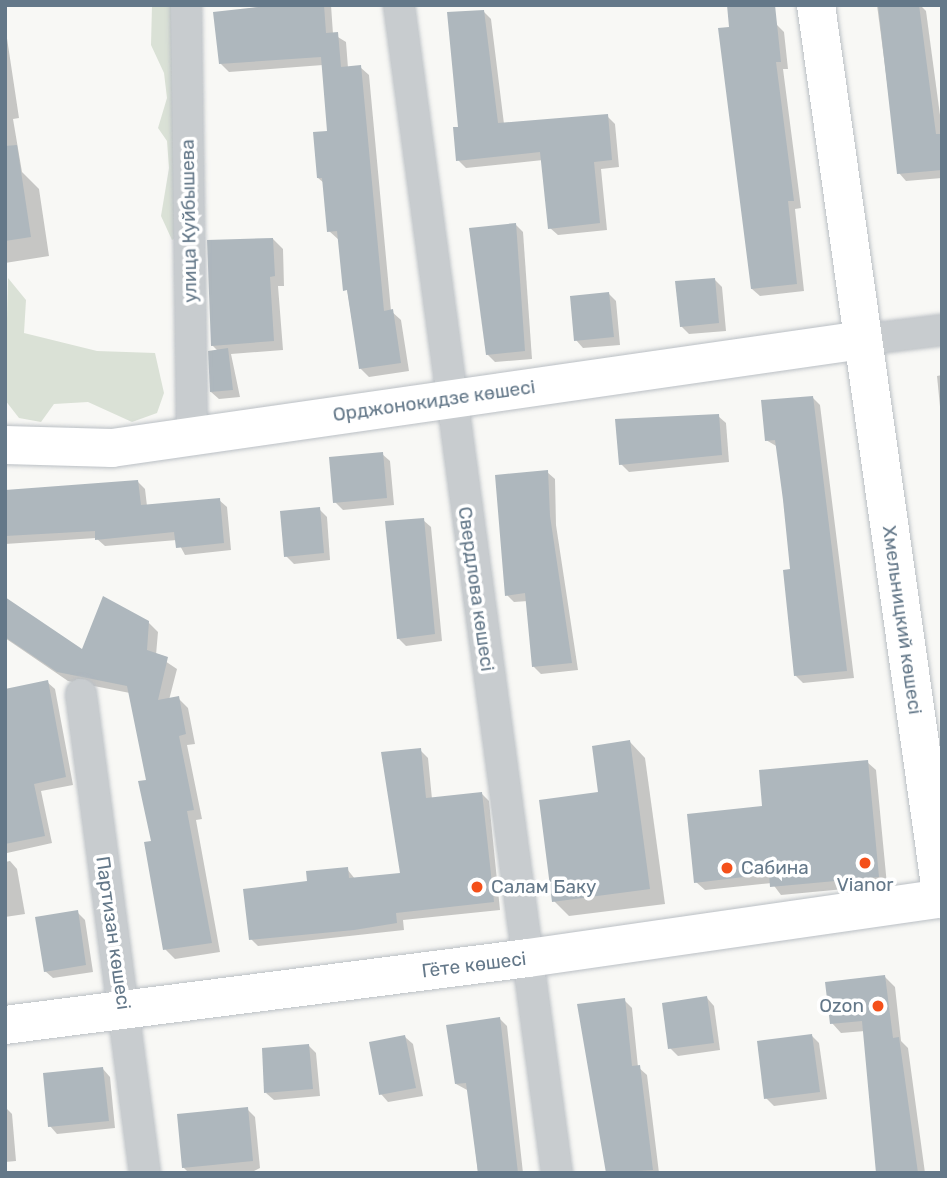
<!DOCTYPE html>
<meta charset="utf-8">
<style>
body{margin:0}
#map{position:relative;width:947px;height:1178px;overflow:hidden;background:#f8f8f5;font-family:Rubik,sans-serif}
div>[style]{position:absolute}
.green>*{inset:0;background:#dae1d6}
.shadow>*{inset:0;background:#0003}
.building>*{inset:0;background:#aeb7bd}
.roads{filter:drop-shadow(0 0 2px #babfc4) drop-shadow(0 0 2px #babfc4)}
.street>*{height:30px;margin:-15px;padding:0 15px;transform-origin:15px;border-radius:15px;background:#c8cccf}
.secondary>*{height:38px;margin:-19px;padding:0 19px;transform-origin:19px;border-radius:19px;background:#fff}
.primary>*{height:38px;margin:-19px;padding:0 19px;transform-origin:19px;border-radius:19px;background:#fff}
.dots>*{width:19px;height:19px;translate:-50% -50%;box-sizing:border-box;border:4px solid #fff;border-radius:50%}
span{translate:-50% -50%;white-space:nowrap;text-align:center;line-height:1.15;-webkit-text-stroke:7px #fff;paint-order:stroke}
.street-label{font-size:19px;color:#647889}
.poi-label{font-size:19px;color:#647889}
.left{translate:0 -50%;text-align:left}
.right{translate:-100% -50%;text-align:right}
.frame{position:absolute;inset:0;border:7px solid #647889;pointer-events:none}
</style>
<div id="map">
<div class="green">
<i style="clip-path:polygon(152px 5px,179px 5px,187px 230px,172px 240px,161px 216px,169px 168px,167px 141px,158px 128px,167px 98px,164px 73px,151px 45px)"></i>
<i style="clip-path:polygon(8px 278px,26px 300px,24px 333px,97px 351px,155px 353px,164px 393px,157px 413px,132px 422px,88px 402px,54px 404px,41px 422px,19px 418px,5px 400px)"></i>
</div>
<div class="shadow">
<i style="clip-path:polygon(272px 5px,331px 5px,333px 34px,346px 42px,348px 68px,360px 67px,369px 75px,391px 311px,401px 320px,409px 371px,369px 377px,360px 368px,339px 240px,329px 231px,324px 183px,318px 178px,329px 133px,323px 65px,229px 72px,221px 64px,215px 14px)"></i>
<i style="clip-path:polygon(877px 5px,920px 5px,926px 11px,942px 130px,942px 178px,906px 181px,899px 173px)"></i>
<i style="clip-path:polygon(483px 11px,491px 19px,504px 124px,607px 116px,615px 124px,619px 167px,601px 169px,607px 230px,558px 235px,550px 228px,543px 160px,466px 168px,458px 160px,460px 128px)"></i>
<i style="clip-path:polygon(5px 25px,19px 118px,13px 119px,22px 172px,39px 189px,49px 256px,5px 263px)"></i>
<i style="clip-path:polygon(777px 25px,784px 32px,788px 69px,783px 69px,801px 208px,795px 209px,804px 291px,760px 296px,752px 289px,731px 29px)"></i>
<i style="clip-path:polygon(516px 225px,523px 232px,532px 359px,495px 362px,487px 354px)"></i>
<i style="clip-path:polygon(273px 239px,283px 249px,284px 286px,278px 286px,283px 350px,231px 354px,240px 397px,219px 399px,211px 392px,218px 351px,212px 345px)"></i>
<i style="clip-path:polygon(714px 279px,722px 287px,726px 331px,689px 334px,681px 326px)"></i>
<i style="clip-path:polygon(608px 293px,616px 301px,620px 345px,583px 348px,576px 340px)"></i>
<i style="clip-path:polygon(942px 375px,942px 427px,937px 376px)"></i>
<i style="clip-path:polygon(812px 397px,820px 405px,854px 678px,803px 683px,795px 675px,791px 570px,778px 447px,766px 440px)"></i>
<i style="clip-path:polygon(718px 416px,726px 423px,729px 462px,629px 472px,621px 464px)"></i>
<i style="clip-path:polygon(382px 454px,390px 461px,394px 505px,343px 510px,335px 502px)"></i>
<i style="clip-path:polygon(547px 472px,555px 479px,556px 525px,578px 670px,541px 674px,534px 667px,528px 601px,514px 602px,507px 595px)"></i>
<i style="clip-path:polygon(137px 481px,145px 489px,147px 506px,219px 500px,227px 507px,231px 550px,185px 555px,177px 540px,105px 546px,96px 538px,5px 544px,5px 491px)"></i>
<i style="clip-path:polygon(319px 509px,327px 517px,330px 560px,294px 564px,286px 556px)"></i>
<i style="clip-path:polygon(423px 520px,431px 527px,442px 641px,406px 646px,398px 638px)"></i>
<i style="clip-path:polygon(5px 599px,83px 652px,148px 622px,158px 632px,156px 655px,177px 669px,169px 700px,178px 698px,188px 708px,195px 744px,187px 745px,202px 819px,196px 820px,220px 952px,175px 959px,165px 949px,148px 781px,130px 693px,68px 681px,5px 638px)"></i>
<i style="clip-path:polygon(47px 682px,55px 689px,73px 785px,41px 791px,52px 843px,7px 853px,5px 746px)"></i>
<i style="clip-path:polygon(630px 742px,645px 758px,665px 904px,569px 916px,554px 901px,600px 794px)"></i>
<i style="clip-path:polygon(420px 750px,428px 758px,432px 799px,481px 793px,489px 801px,500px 910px,403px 920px,404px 930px,258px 946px,251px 939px,309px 883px,347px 869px,355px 879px,402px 874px)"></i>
<i style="clip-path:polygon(867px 762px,876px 770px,887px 885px,781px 895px,772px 883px,705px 890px,696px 882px,764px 807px)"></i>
<i style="clip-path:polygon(10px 861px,17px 869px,25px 914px,5px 917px,5px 862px)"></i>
<i style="clip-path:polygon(77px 912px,85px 920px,93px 972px,53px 978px,45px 971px)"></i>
<i style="clip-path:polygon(885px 977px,895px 987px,901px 1041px,908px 1048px,925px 1173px,877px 1173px,865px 1031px,841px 1033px,832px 1023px)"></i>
<i style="clip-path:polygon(707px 998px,714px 1006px,720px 1050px,678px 1056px,670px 1048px)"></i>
<i style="clip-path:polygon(624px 1000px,632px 1008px,638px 1067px,647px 1075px,659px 1173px,607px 1173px)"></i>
<i style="clip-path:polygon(500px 1019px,507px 1026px,523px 1173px,478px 1173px,469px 1091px,456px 1084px)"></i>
<i style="clip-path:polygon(812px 1036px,819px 1043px,827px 1099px,774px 1106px,766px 1098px)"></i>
<i style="clip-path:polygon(405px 1037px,413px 1044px,423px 1096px,388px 1102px,381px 1094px)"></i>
<i style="clip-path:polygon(308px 1045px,316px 1053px,320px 1096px,274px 1100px,266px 1093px)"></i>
<i style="clip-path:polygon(103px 1069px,110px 1077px,115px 1128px,57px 1134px,50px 1126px)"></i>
<i style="clip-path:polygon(5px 1107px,12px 1114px,16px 1161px,5px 1162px)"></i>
<i style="clip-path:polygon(247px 1109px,255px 1117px,260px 1168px,250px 1173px,189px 1173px,183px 1167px)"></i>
</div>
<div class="building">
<i style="clip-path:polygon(276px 5px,324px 5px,326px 33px,338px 32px,341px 67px,361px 65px,384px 311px,393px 309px,401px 363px,359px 369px,347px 290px,343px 291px,337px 231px,327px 232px,322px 178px,317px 178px,313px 132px,327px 131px,321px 57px,219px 64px,213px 12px)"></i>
<i style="clip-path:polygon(727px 5px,775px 5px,781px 62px,776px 62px,794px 201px,788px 201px,797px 284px,751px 289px,718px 28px,729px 27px)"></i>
<i style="clip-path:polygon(878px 5px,919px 5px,936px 134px,942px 134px,942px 170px,897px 174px)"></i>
<i style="clip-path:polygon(484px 10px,498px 123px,608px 114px,612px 160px,594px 162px,600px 223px,548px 229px,540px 152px,456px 161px,453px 127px,458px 127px,447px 12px)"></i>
<i style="clip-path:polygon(17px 145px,31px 237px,5px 241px,5px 146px)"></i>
<i style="clip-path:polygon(516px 223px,525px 351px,486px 355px,469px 228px)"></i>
<i style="clip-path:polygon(273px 238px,275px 276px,270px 277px,274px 341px,211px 346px,207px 240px)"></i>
<i style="clip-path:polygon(715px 278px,719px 323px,680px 327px,675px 281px)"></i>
<i style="clip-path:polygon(609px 292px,614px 337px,574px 341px,570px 296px)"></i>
<i style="clip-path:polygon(228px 348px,233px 390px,210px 392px,208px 351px)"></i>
<i style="clip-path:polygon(813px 396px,847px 671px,794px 676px,783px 570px,790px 569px,783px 500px,775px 440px,765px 441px,761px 400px)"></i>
<i style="clip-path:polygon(719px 414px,722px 455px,619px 465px,615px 419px)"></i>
<i style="clip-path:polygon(383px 452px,387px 498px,333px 503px,329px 457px)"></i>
<i style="clip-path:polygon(548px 470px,550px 516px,572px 663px,532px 667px,525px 593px,505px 596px,495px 475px)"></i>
<i style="clip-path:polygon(138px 480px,141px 505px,220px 498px,224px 543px,176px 548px,174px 532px,95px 540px,95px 531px,5px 536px,5px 490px)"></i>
<i style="clip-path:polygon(320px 507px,324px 553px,284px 557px,280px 511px)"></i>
<i style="clip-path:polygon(424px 518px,435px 634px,397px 639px,385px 521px)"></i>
<i style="clip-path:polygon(103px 596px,149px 621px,147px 650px,168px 657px,158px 700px,179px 696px,186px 734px,179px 736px,194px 810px,187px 811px,212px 943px,163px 950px,144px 842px,151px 841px,138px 781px,146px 780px,127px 686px,57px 672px,5px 637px,5px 597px,82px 649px)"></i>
<i style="clip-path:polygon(48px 680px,66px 777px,34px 784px,45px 836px,5px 844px,5px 689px)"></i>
<i style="clip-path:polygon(630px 740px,650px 889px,552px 902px,539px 800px,598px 792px,592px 746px)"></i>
<i style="clip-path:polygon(421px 748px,426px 798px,482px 792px,494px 902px,396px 913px,397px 923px,354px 930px,249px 940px,243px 889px,307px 881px,306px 871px,348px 867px,349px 878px,400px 873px,381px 752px)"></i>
<i style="clip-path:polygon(868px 760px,879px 877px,770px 887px,769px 874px,694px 883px,687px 814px,762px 806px,759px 770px)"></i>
<i style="clip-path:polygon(78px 910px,86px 965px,44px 972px,35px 917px)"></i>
<i style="clip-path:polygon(885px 975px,893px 1038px,899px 1037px,918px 1173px,876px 1173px,862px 1021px,830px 1024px,825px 982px)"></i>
<i style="clip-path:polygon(707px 996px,714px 1043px,668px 1049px,662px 1003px)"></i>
<i style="clip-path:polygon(625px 998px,632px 1066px,640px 1065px,653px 1170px,606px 1173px,577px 1004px)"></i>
<i style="clip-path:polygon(500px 1017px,518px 1173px,478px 1173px,466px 1083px,455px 1084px,446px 1025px)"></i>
<i style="clip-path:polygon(812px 1034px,820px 1092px,764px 1099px,757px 1041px)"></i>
<i style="clip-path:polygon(405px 1035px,416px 1088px,379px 1095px,369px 1042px)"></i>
<i style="clip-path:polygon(309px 1044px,313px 1089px,264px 1093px,262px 1048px)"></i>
<i style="clip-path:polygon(103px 1067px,109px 1121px,48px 1127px,43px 1073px)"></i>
<i style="clip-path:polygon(248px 1107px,253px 1161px,182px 1168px,177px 1114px)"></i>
</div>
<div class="roads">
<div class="street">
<i style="left:186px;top:5px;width:432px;rotate:89.2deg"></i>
<i style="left:399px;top:5px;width:1179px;rotate:82.3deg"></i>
<i style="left:862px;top:340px;width:81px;rotate:-7.1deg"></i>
<i style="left:81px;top:694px;width:483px;rotate:82.4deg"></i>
</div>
<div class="secondary">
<i style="left:5px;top:445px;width:107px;rotate:1.6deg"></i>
<i style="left:112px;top:448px;width:758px;rotate:-8.19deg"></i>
<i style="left:5px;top:1025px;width:527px;rotate:-7.3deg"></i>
<i style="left:528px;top:958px;width:418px;rotate:-8.2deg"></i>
</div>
<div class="primary">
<i style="left:816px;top:5px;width:903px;rotate:81.98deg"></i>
</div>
</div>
<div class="dots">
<i style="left:865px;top:863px;background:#f4501a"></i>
<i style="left:727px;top:868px;background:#f4501a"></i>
<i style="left:477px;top:887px;background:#f4501a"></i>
<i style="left:878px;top:1006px;background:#f4501a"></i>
</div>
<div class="street-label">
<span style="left:189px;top:221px;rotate:-91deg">улица Куйбышева</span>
<span style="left:434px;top:401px;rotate:-8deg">Орджонокидзе көшесі</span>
<span style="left:476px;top:589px;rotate:82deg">Свердлова көшесі</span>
<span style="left:902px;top:620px;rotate:82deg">Хмельницкий көшесі</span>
<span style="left:113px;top:933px;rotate:82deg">Партизан көшесі</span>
<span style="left:474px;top:965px;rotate:-7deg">Гёте көшесі</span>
</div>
<div class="poi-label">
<span class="left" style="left:741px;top:868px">Сабина</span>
<span style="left:865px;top:885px">Vianor</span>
<span class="left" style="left:491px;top:887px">Салам Баку</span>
<span class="right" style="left:864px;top:1006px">Ozon</span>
</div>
<div class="frame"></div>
</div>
